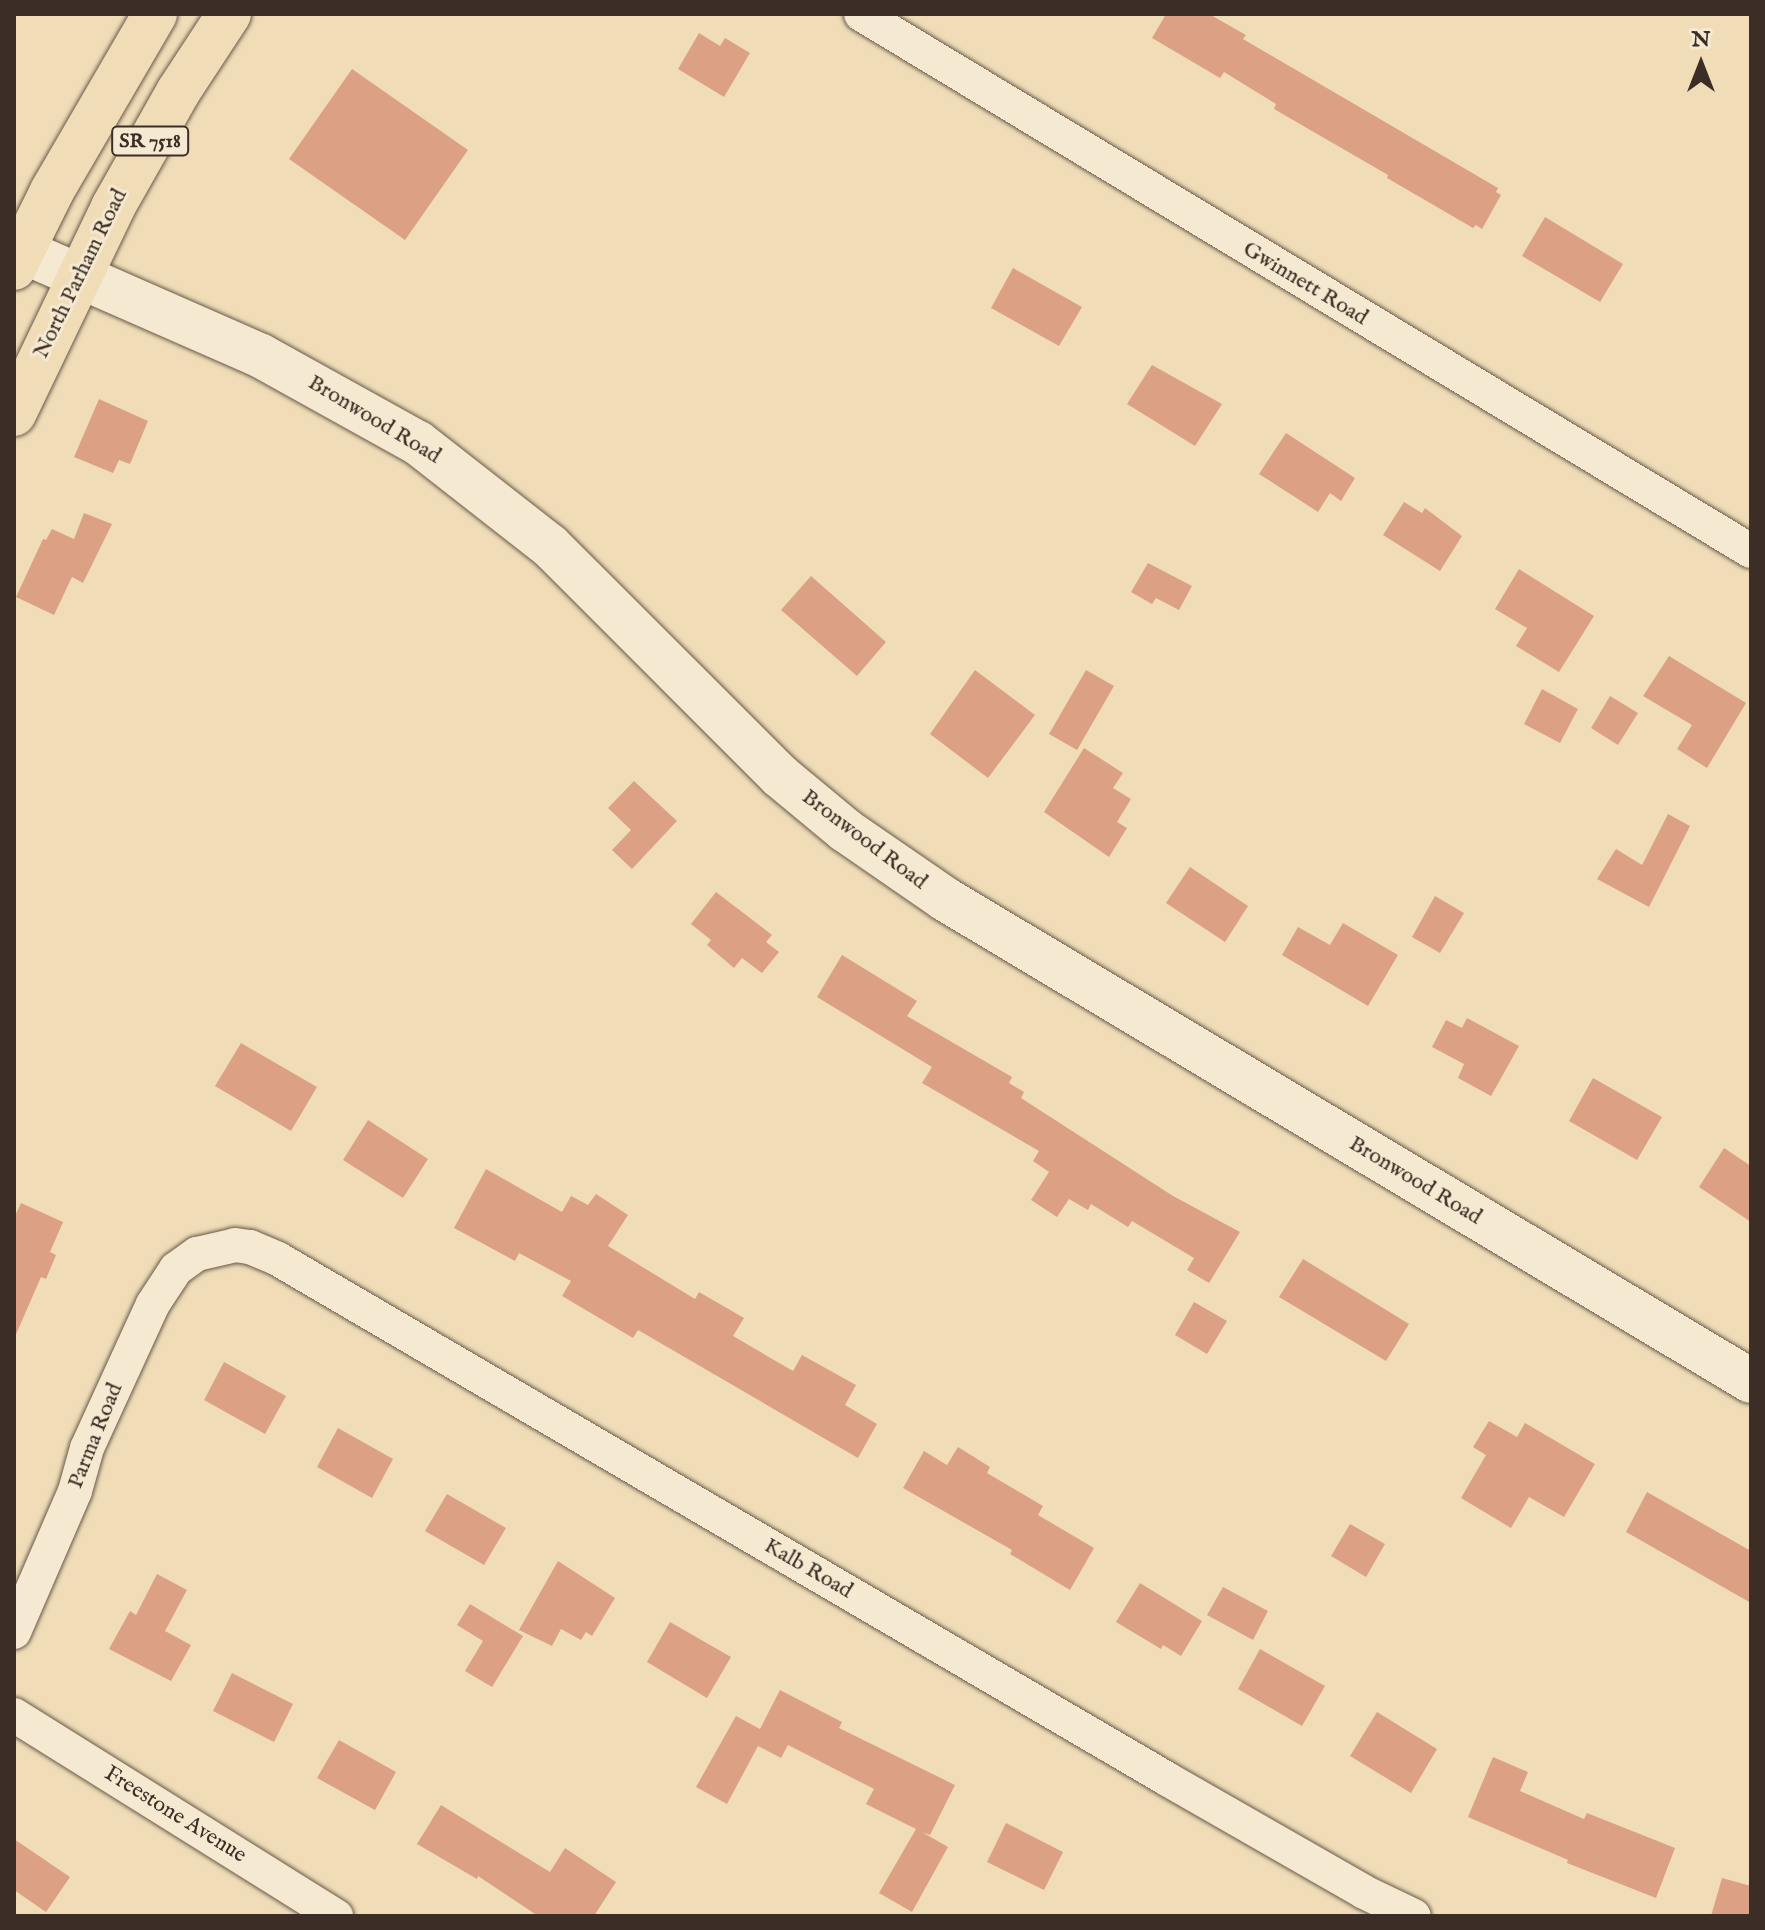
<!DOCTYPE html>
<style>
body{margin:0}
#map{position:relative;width:1765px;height:1930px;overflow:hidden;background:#f0ddb8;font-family:"IM FELL English",serif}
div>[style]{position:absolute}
.building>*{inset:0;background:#dca185}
.roads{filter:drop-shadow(0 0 2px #695a4a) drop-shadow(0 0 2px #695a4a)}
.street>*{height:34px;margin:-17px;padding:0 17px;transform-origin:17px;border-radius:17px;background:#f5e9d1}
.secondary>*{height:44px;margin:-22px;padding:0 22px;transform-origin:22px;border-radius:22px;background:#f5e9d1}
.highway>*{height:44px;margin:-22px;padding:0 22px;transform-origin:22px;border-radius:22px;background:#f0ddb8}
span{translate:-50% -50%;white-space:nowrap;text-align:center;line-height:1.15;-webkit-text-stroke:6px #f5e9d1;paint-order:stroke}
.shield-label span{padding:2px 6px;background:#f5e9d1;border:2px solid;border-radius:6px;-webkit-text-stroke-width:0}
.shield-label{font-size:20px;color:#3c2e26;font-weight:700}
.street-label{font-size:22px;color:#3c2e26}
.frame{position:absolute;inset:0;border:16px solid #3c2e26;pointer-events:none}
.north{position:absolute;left:1661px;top:24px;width:80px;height:80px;-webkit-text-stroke:6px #f5e9d1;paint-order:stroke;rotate:0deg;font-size:22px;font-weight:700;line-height:32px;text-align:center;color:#3c2e26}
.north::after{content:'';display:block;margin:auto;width:28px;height:36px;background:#3c2e26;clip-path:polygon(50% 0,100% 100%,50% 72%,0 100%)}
</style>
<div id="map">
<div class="building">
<i style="clip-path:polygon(1166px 14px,1209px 14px,1246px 35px,1243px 39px,1498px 188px,1496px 192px,1501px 195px,1482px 229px,1476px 225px,1473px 228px,1387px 178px,1388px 175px,1274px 109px,1276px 104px,1224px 72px,1220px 78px,1152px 38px)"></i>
<i style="clip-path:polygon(699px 33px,720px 46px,725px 38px,750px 53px,724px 97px,678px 69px)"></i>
<i style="clip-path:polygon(352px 69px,468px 150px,405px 240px,289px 159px)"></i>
<i style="clip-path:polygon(1545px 217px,1623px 264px,1600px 302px,1522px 256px)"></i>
<i style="clip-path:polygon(1013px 268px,1082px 307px,1059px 346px,991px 308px)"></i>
<i style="clip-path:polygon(1152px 365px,1222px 404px,1195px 446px,1127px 404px)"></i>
<i style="clip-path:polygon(99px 399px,148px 421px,130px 464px,119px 460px,113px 473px,74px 457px)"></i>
<i style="clip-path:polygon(1286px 433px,1355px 478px,1341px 501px,1330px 493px,1318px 512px,1259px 474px)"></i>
<i style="clip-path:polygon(1404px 502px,1422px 513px,1425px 508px,1462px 536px,1440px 571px,1383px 535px)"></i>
<i style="clip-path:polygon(84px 513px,112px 524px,83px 583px,72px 577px,54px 615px,16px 597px,43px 539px,46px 540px,52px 529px,74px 539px)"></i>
<i style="clip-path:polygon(1148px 563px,1192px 586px,1179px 610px,1156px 598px,1152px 604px,1131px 592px)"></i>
<i style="clip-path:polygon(1519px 569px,1594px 616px,1559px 672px,1516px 646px,1527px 628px,1495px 609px)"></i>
<i style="clip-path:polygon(811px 576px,886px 642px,857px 676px,781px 610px)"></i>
<i style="clip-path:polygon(1669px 656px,1746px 703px,1707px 768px,1677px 749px,1692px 725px,1643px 696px)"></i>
<i style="clip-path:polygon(975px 670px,1035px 715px,988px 778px,930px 734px)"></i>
<i style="clip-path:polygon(1086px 670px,1114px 686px,1077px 750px,1049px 734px)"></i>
<i style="clip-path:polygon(1542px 689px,1578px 709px,1560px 743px,1524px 724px)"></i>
<i style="clip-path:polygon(1610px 696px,1638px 713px,1618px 745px,1591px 728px)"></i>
<i style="clip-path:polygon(1084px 748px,1123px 773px,1113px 788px,1131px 799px,1117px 822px,1127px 828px,1109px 857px,1044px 812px)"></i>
<i style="clip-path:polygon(634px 781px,677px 821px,632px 869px,612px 850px,631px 830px,608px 808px)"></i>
<i style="clip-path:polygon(1668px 814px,1690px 826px,1649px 907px,1597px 879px,1616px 849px,1642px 865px)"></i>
<i style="clip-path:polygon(1190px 867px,1248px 906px,1225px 942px,1166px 903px)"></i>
<i style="clip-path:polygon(716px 892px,772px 935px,766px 942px,779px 952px,762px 973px,742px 958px,734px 968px,707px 945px,711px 940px,691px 924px)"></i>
<i style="clip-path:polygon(1435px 896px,1464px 913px,1440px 953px,1412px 937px)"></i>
<i style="clip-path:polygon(1343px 923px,1398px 955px,1368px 1006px,1282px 955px,1298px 927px,1330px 945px)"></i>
<i style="clip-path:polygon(842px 955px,917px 1001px,907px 1016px,1012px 1077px,1009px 1083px,1024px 1092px,1021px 1098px,1173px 1196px,1240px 1232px,1209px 1283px,1187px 1270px,1194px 1258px,1132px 1221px,1128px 1227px,1091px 1204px,1088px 1210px,1069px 1199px,1057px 1217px,1031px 1200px,1049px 1172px,1033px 1161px,1039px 1151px,922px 1083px,932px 1067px,817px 997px)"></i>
<i style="clip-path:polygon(1467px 1018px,1519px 1046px,1491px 1096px,1458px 1078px,1464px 1064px,1432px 1047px,1446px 1020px,1462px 1028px)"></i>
<i style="clip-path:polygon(241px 1043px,317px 1087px,291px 1131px,215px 1086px)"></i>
<i style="clip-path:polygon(1593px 1078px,1662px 1117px,1637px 1160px,1569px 1121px)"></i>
<i style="clip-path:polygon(368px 1120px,428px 1159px,403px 1198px,343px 1160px)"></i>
<i style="clip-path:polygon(1724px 1148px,1751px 1166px,1751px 1222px,1699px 1187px)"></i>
<i style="clip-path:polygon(486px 1169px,562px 1212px,571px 1196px,588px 1205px,596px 1194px,628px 1215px,608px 1246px,695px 1299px,699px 1292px,744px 1318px,733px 1336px,793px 1371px,802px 1355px,856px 1385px,845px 1405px,877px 1424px,858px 1458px,638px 1330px,633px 1338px,562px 1296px,571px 1281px,519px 1253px,515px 1261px,454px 1228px)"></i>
<i style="clip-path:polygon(21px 1203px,63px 1222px,50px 1252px,56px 1255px,46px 1279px,41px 1277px,14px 1339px,14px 1218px)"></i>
<i style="clip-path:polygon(1303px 1259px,1409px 1324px,1386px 1361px,1279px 1297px)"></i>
<i style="clip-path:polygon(1194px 1302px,1227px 1321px,1207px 1354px,1175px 1335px)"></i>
<i style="clip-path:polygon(224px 1362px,286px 1396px,265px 1434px,204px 1400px)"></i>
<i style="clip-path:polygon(1489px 1421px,1517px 1437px,1525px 1423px,1595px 1464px,1564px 1517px,1529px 1497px,1511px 1528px,1461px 1498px,1486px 1455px,1473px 1447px)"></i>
<i style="clip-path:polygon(338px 1428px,393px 1459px,372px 1498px,317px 1467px)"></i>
<i style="clip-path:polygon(958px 1447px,990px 1467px,987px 1473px,1043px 1506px,1038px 1515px,1094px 1548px,1070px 1590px,1010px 1554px,1012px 1550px,903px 1488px,924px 1451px,947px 1465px)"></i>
<i style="clip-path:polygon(1647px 1492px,1751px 1551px,1751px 1603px,1626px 1532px)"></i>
<i style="clip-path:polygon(447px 1494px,506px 1528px,484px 1565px,425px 1531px)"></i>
<i style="clip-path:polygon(1350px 1524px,1385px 1544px,1366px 1577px,1331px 1556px)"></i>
<i style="clip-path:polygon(558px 1561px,615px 1598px,592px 1636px,586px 1632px,581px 1640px,561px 1629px,552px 1646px,519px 1630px)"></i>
<i style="clip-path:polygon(157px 1574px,187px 1590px,165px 1631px,191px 1645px,171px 1681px,109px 1649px,130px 1611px,136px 1615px)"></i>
<i style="clip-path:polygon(1140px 1583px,1202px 1621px,1181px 1656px,1163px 1645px,1161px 1649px,1116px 1622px)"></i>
<i style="clip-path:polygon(1223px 1587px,1268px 1611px,1253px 1640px,1207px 1615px)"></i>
<i style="clip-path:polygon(470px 1604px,523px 1636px,492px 1687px,465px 1671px,483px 1641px,457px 1625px)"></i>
<i style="clip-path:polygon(670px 1622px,731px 1657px,707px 1698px,647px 1662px)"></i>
<i style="clip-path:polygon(1260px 1649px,1325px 1686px,1302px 1726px,1238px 1689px)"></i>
<i style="clip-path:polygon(232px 1673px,293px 1704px,274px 1742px,213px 1711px)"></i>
<i style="clip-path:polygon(780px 1690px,842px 1722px,839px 1728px,955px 1785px,930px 1835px,922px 1832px,948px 1847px,912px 1912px,879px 1893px,916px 1829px,866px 1804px,874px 1789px,788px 1745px,781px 1758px,758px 1746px,727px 1804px,696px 1787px,736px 1716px,760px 1729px)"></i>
<i style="clip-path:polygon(1377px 1712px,1437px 1749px,1411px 1793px,1350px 1756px)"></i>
<i style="clip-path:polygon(339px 1740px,396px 1772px,375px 1810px,317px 1778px)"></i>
<i style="clip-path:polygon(1493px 1757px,1528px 1772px,1520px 1791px,1584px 1819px,1587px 1813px,1675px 1848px,1656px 1898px,1567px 1863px,1568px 1860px,1468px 1817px)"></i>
<i style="clip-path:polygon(441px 1805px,550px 1872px,565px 1848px,616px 1882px,594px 1916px,538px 1916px,478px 1876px,477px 1879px,417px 1844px)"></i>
<i style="clip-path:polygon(1006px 1823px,1063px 1852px,1044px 1890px,987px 1862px)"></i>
<i style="clip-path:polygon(14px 1839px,70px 1877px,46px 1912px,14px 1890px)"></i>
<i style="clip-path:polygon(1722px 1878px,1751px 1886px,1751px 1916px,1711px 1916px)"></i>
</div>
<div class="roads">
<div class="street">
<i style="left:861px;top:14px;width:1039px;rotate:31.11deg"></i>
<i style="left:14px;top:1632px;width:154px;rotate:-66.6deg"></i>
<i style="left:75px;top:1491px;width:45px;rotate:-74.4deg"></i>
<i style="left:87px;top:1448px;width:158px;rotate:-65.4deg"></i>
<i style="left:153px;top:1304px;width:42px;rotate:-56.7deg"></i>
<i style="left:176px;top:1269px;width:26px;rotate:-36deg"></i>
<i style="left:197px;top:1254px;width:39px;rotate:-13deg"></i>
<i style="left:235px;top:1245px;width:15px;rotate:8deg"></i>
<i style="left:250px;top:1247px;width:30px;rotate:23deg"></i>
<i style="left:278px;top:1259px;width:1030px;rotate:30.32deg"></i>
<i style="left:1167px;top:1779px;width:227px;rotate:29.8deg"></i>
<i style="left:1364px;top:1892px;width:55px;rotate:25.6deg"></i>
<i style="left:14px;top:1715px;width:380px;rotate:32deg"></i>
</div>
<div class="secondary">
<i style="left:22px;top:251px;width:261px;rotate:23.7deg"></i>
<i style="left:261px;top:356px;width:179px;rotate:29deg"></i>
<i style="left:418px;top:443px;width:167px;rotate:38deg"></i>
<i style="left:550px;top:546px;width:325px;rotate:45deg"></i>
<i style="left:780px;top:776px;width:85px;rotate:39.7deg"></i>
<i style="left:845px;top:830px;width:121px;rotate:34.6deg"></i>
<i style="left:945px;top:899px;width:939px;rotate:30.88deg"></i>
</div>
<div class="highway">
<i style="left:14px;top:268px;width:86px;rotate:-63.7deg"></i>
<i style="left:52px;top:191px;width:205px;rotate:-59.8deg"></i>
<i style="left:14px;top:414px;width:229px;rotate:-64.4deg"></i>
<i style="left:113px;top:207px;width:132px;rotate:-60.5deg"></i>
<i style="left:178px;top:92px;width:93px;rotate:-56.8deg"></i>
</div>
</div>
<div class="shield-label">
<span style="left:150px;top:141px">SR 7518</span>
</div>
<div class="street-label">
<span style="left:81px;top:274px;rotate:-64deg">North Parham Road</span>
<span style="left:1305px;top:284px;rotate:31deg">Gwinnett Road</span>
<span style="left:374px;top:420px;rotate:31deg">Bronwood Road</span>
<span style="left:864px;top:840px;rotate:37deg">Bronwood Road</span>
<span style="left:1415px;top:1181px;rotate:31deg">Bronwood Road</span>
<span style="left:96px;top:1436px;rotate:-68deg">Parma Road</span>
<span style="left:808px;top:1569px;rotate:30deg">Kalb Road</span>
<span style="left:175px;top:1815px;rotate:32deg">Freestone Avenue</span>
</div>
<div class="frame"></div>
<div class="north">N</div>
</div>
